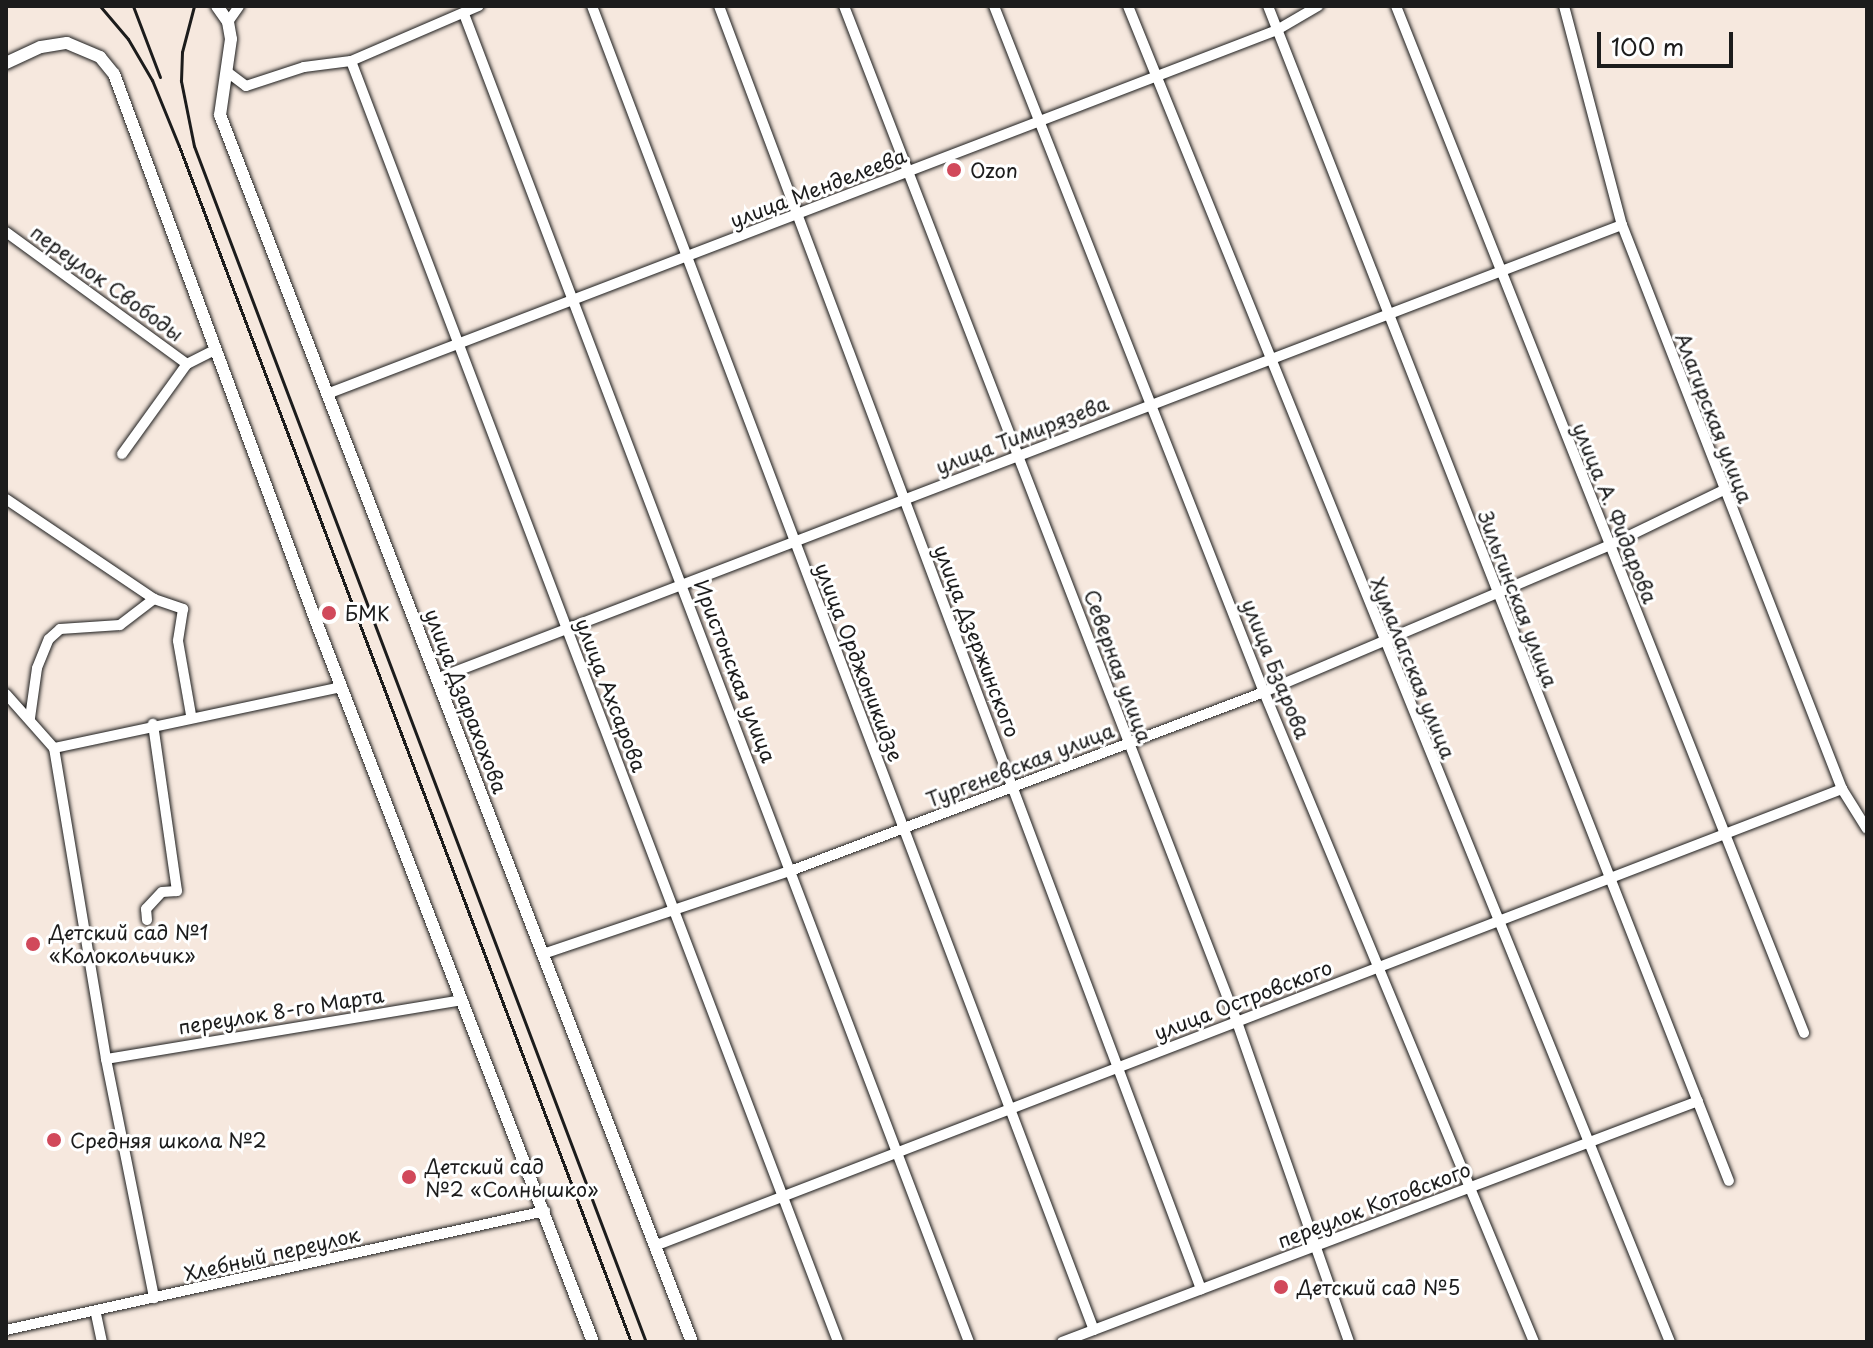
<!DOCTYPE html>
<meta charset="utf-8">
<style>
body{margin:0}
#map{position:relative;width:1873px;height:1348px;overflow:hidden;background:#f6e8de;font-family:"Playpen Sans",sans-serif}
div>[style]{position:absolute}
.roads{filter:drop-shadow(0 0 2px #1c1c1c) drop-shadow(0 0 2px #1c1c1c)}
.minor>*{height:10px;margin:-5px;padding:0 5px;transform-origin:5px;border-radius:5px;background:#fff}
.tertiary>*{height:12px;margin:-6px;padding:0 6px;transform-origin:6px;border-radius:6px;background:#fff}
.rail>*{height:3px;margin:-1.5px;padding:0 1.5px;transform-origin:1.5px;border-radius:1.5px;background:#1c1c1c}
.dots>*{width:22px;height:22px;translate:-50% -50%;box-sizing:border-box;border:4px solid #fff;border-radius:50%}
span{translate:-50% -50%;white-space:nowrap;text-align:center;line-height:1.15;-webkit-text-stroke:6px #fff;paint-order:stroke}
.poi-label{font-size:20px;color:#1c1c1c}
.left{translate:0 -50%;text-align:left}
.street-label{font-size:20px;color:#1c1c1c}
.frame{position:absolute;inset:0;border:8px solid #1c1c1c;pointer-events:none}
.scale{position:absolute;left:1597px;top:32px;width:136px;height:36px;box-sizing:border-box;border:4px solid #1c1c1c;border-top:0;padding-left:10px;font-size:24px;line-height:28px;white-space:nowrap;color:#1c1c1c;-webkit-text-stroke:6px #fff;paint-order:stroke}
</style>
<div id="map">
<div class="roads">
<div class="minor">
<i style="left:592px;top:6px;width:1416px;rotate:69.24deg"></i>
<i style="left:719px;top:6px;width:1371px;rotate:69.41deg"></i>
<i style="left:844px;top:6px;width:1089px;rotate:68.85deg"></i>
<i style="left:1237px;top:1022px;width:339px;rotate:70.7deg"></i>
<i style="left:994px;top:6px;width:737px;rotate:68.52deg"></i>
<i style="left:1264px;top:692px;width:704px;rotate:67.44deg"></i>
<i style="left:1128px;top:6px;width:1442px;rotate:67.92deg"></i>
<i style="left:1268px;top:6px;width:1262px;rotate:68.58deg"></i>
<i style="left:1396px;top:6px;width:1105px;rotate:68.33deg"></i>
<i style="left:1564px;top:6px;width:227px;rotate:75.2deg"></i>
<i style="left:1622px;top:225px;width:605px;rotate:68.69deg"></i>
<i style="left:1842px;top:789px;width:47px;rotate:58deg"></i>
<i style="left:464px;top:14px;width:1421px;rotate:69.18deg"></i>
<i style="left:228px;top:22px;width:19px;rotate:-55deg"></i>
<i style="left:351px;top:61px;width:1370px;rotate:69.18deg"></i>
<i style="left:226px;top:71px;width:25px;rotate:37deg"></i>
<i style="left:246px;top:86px;width:61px;rotate:-18.1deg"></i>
<i style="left:304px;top:67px;width:47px;rotate:-7.3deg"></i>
<i style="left:351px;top:61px;width:139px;rotate:-23.3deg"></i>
<i style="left:6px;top:232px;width:224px;rotate:36.1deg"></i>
<i style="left:187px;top:364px;width:31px;rotate:-27deg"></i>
<i style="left:327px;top:394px;width:1017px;rotate:-20.96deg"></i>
<i style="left:1277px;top:30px;width:48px;rotate:-30.3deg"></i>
<i style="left:122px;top:454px;width:111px;rotate:-54.2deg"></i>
<i style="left:6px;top:499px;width:179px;rotate:34deg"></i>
<i style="left:154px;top:599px;width:31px;rotate:19deg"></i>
<i style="left:183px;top:609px;width:32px;rotate:99deg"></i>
<i style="left:178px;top:641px;width:75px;rotate:80deg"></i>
<i style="left:436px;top:679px;width:1270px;rotate:-20.95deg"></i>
<i style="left:6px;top:694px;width:72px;rotate:48.4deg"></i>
<i style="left:54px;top:748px;width:315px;rotate:80.5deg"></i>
<i style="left:106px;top:1059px;width:244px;rotate:78.6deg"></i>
<i style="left:30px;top:718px;width:50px;rotate:-82deg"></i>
<i style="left:37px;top:668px;width:31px;rotate:-68deg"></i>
<i style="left:49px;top:639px;width:15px;rotate:-42deg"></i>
<i style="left:60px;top:629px;width:60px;rotate:-3.8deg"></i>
<i style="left:120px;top:625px;width:43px;rotate:-37.4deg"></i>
<i style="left:54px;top:748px;width:293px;rotate:-12deg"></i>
<i style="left:147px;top:920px;width:11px;rotate:-95deg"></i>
<i style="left:146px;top:909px;width:23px;rotate:-47deg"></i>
<i style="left:162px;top:892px;width:15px;rotate:-4deg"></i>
<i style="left:177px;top:891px;width:169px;rotate:-98.2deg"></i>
<i style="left:543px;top:954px;width:264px;rotate:-18.6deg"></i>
<i style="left:793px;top:870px;width:504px;rotate:-20.7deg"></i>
<i style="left:1264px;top:692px;width:374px;rotate:-23deg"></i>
<i style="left:1608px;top:546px;width:127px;rotate:-25.8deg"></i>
<i style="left:106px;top:1059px;width:361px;rotate:-9.4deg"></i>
<i style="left:657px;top:1245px;width:1270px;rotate:-21.05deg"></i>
<i style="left:96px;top:1314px;width:29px;rotate:78deg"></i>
<i style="left:6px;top:1330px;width:552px;rotate:-12.45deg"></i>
<i style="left:1062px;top:1342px;width:680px;rotate:-20.75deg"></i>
</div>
<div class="tertiary">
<i style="left:217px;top:6px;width:19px;rotate:55deg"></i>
<i style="left:228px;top:22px;width:17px;rotate:80deg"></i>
<i style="left:231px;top:39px;width:77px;rotate:98.2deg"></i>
<i style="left:220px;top:115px;width:1315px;rotate:68.96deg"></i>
<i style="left:6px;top:63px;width:38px;rotate:-25deg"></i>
<i style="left:41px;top:47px;width:26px;rotate:-9deg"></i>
<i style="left:67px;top:43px;width:36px;rotate:23deg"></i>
<i style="left:100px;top:57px;width:22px;rotate:51deg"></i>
<i style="left:114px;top:74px;width:586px;rotate:69.74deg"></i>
<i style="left:317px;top:624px;width:769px;rotate:68.97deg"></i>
</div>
</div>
<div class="rail">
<i style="left:100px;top:6px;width:43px;rotate:49.7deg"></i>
<i style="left:128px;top:39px;width:48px;rotate:59.7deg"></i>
<i style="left:152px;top:80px;width:71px;rotate:67.8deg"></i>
<i style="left:179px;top:146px;width:1279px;rotate:69.3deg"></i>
<i style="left:133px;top:6px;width:76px;rotate:69.2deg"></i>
<i style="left:194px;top:6px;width:48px;rotate:104.6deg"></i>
<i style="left:182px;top:52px;width:29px;rotate:92deg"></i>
<i style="left:181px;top:81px;width:66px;rotate:78.7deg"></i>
<i style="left:194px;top:146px;width:1279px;rotate:69.3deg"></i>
</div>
<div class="dots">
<i style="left:954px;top:170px;background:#d1495b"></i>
<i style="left:329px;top:613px;background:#d1495b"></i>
<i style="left:33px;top:944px;background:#d1495b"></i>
<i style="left:54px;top:1140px;background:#d1495b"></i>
<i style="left:409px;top:1177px;background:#d1495b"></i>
<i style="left:1281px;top:1287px;background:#d1495b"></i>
</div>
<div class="poi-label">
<span class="left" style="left:970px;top:170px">Ozon</span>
<span class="left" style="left:345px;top:613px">БМК</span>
<span class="left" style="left:49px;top:944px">Детский сад №1<br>«Колокольчик»</span>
<span class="left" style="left:70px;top:1140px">Средняя школа №2</span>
<span class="left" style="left:425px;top:1178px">Детский сад<br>№2 «Солнышко»</span>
<span class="left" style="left:1297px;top:1287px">Детский сад №5</span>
</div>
<div class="street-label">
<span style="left:818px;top:188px;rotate:-21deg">улица Менделеева</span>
<span style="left:107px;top:283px;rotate:36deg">переулок Свободы</span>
<span style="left:1714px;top:418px;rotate:69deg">Алагирская улица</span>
<span style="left:1022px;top:435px;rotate:-21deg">улица Тимирязева</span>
<span style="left:1615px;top:513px;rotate:68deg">улица А. Фидарова</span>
<span style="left:1518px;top:599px;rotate:69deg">Зильгинская улица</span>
<span style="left:977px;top:641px;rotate:69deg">улица Дзержинского</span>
<span style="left:859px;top:662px;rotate:69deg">улица Орджоникидзе</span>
<span style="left:1118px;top:666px;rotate:70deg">Северная улица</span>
<span style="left:1413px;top:668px;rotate:68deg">Хумалагская улица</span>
<span style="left:1276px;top:669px;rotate:68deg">улица Бзарова</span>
<span style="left:735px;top:671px;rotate:69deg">Иристонская улица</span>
<span style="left:611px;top:695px;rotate:69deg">улица Ахсарова</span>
<span style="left:466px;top:701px;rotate:69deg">улица Дзарахохова</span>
<span style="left:1020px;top:765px;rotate:-21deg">Тургеневская улица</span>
<span style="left:1243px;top:1000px;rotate:-21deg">улица Островского</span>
<span style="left:281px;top:1011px;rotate:-9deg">переулок 8-го Марта</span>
<span style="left:1374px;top:1205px;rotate:-21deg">переулок Котовского</span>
<span style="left:272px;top:1254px;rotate:-13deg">Хлебный переулок</span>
</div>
<div class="frame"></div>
<div class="scale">100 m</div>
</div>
